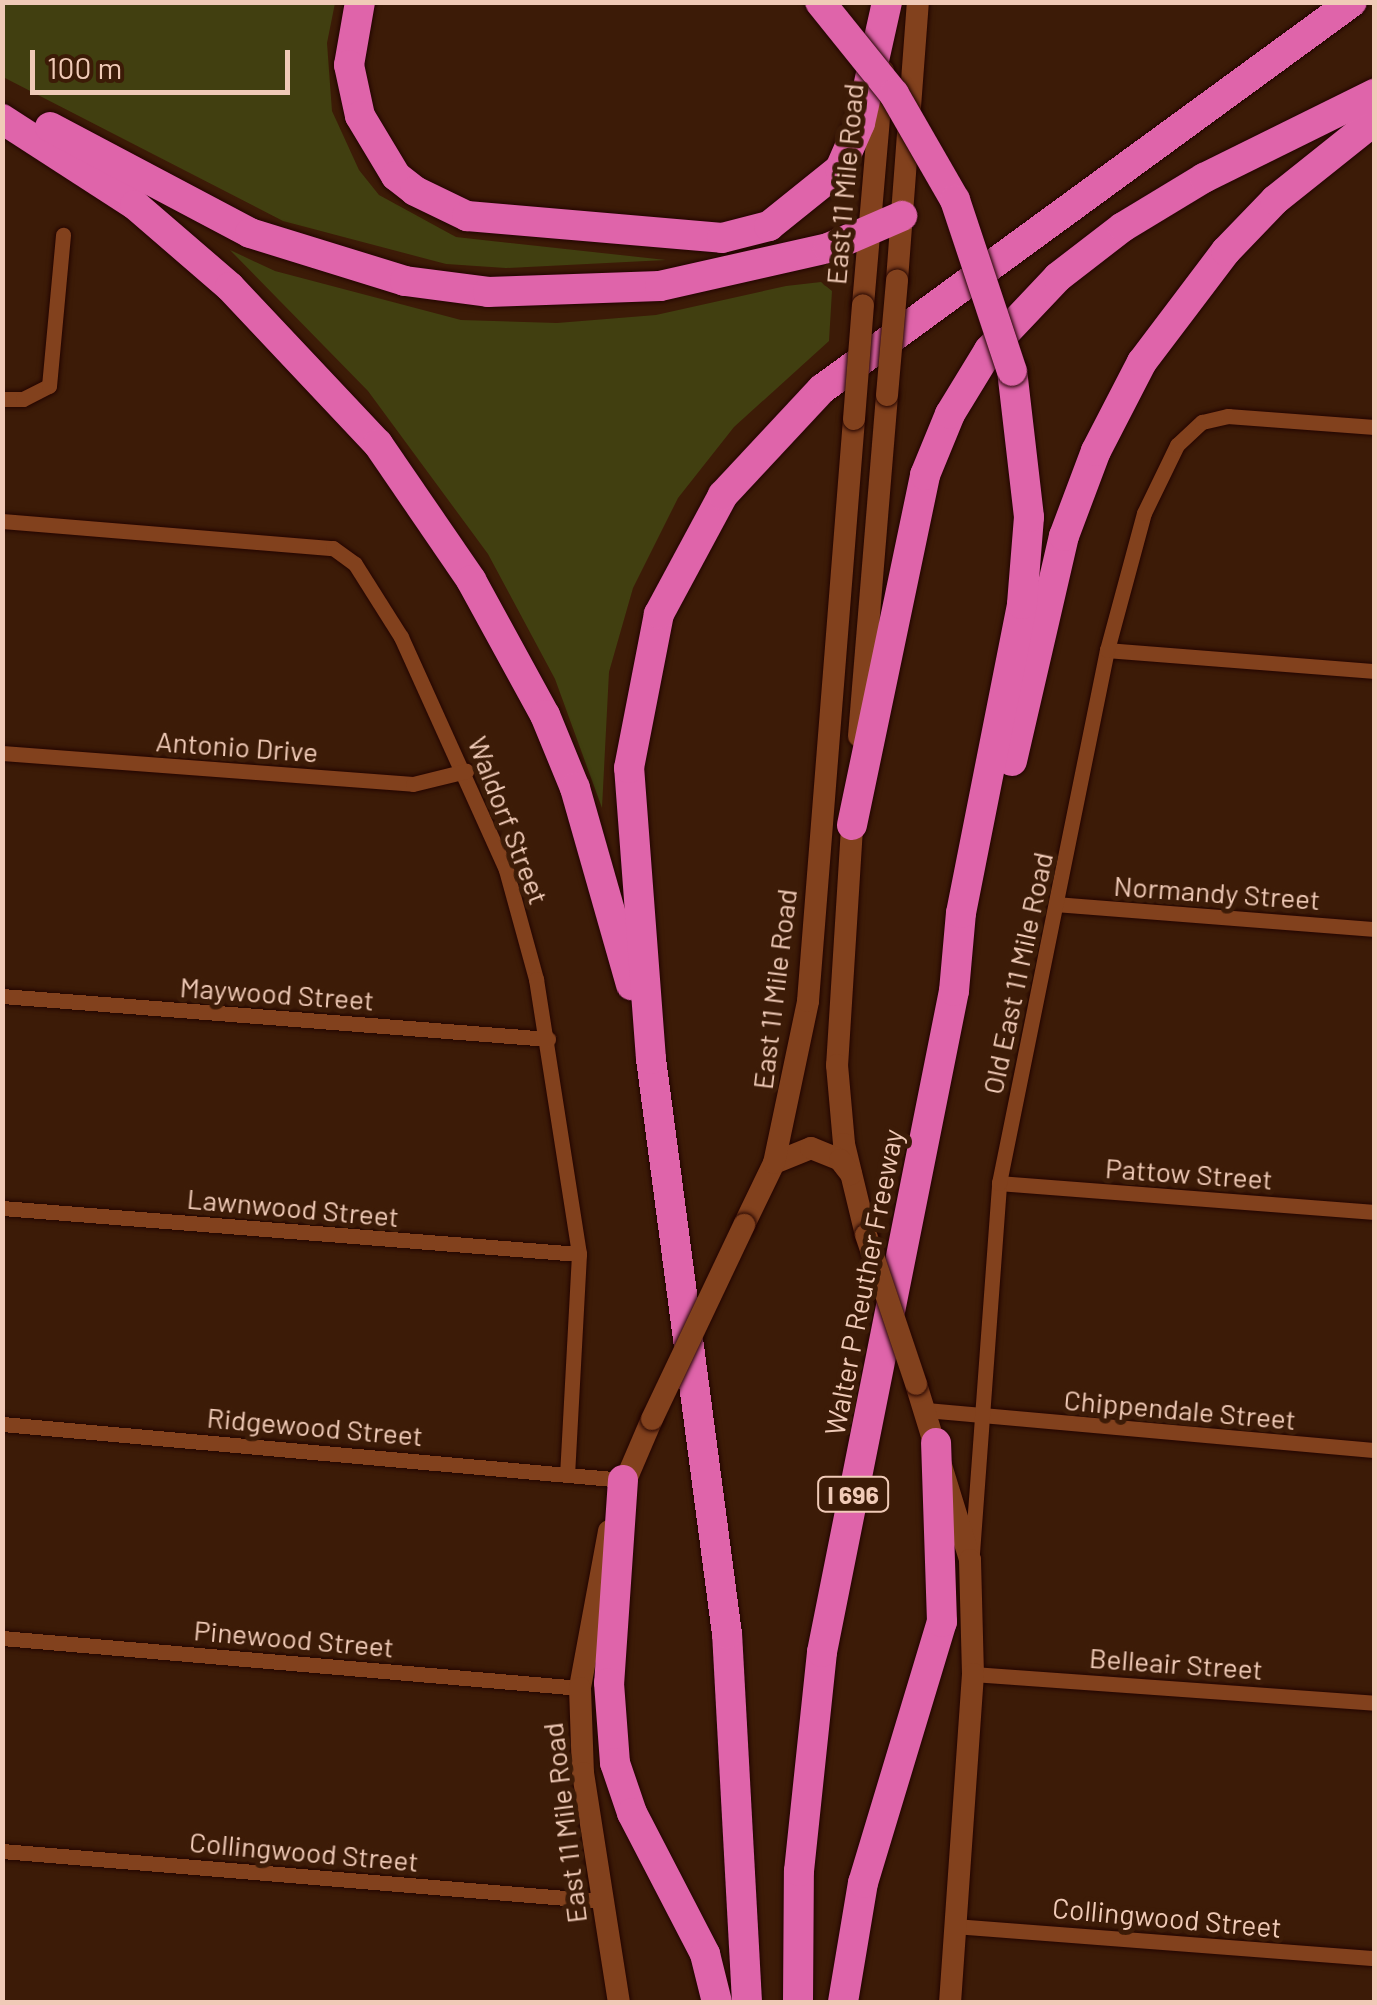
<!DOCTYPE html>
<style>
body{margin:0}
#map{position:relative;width:1377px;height:2005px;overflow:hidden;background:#3c1b07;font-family:Barlow,sans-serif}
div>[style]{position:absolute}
.green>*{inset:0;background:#413f10}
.roads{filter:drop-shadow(0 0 2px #220400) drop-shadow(0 0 2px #220400)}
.minor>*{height:15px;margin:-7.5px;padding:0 7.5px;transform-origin:7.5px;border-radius:7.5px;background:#82411d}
.secondary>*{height:22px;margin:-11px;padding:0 11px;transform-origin:11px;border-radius:11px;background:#82411d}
.motorway>*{height:30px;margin:-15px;padding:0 15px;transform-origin:15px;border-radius:15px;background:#df64aa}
.bridges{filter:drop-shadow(0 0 2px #220400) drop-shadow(0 0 2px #220400)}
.secondary-bridge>*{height:22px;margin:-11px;padding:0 11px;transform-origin:11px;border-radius:11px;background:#82411d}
.motorway-bridge>*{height:30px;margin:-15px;padding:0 15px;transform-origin:15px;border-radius:15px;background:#df64aa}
span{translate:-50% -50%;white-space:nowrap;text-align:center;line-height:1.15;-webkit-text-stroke:10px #3c1b07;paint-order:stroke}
.shield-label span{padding:2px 8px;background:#3c1b07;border:2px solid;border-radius:8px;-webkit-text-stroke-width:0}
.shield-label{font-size:25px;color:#f0cab7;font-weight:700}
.street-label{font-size:28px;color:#f0cab7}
.frame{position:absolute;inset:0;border:5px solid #f0cab7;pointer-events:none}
.scale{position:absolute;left:30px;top:50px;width:260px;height:45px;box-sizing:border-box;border:5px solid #f0cab7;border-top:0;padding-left:12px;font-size:30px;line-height:35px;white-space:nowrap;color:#f0cab7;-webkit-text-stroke:8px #3c1b07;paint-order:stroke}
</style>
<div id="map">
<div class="green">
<i style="clip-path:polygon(3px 2px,335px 3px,327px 43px,332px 111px,359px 170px,379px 195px,456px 237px,666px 260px,506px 268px,446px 264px,283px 221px,3px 77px)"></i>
<i style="clip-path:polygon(230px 250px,275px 271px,461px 320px,557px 323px,656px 315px,786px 286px,821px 282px,832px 291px,829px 341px,734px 427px,678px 498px,633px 588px,609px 672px,602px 808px,555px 679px,488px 554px,368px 391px)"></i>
</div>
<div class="roads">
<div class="minor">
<i style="left:2px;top:399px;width:21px"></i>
<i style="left:23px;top:399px;width:29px;rotate:-27deg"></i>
<i style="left:49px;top:386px;width:152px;rotate:-84.7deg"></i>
<i style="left:2px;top:521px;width:332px;rotate:4.7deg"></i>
<i style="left:333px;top:548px;width:27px;rotate:36deg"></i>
<i style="left:355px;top:564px;width:86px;rotate:57.8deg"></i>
<i style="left:401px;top:637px;width:256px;rotate:65.7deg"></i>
<i style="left:506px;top:870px;width:113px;rotate:74.6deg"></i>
<i style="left:536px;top:979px;width:278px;rotate:81.1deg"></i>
<i style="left:579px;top:1254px;width:219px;rotate:93.1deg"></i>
<i style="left:1107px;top:650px;width:268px;rotate:4.5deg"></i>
<i style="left:2px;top:753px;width:412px;rotate:4.3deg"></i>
<i style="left:413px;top:784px;width:55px;rotate:-13.8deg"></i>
<i style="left:1056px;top:904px;width:319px;rotate:4.5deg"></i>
<i style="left:2px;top:996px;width:548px;rotate:4.5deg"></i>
<i style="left:999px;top:1183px;width:376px;rotate:4.4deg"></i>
<i style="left:2px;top:1208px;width:579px;rotate:4.56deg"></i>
<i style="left:925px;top:1410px;width:451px;rotate:5.1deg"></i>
<i style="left:2px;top:1424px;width:624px;rotate:5.15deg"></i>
<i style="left:972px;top:1553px;width:371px;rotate:-85.8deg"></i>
<i style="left:999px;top:1183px;width:544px;rotate:-78.55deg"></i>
<i style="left:1107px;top:650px;width:142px;rotate:-74.9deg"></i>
<i style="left:1144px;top:513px;width:76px;rotate:-64.1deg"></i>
<i style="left:1177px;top:445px;width:34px;rotate:-43deg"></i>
<i style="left:1202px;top:422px;width:27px;rotate:-13deg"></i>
<i style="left:1228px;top:416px;width:146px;rotate:4.3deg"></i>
<i style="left:2px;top:1638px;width:580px;rotate:4.94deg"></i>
<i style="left:973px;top:1674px;width:402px;rotate:4.1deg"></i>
<i style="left:2px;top:1851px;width:601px;rotate:4.77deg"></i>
<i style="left:955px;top:1926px;width:420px;rotate:4.4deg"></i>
</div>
<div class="secondary">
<i style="left:897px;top:280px;width:279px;rotate:-85.7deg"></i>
<i style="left:863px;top:305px;width:235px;rotate:-85.1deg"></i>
<i style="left:859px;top:736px;width:342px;rotate:-85.3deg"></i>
<i style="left:853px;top:812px;width:254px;rotate:93.6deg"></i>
<i style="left:837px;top:1065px;width:79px;rotate:84.9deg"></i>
<i style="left:844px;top:1144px;width:94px;rotate:76.4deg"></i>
<i style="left:774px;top:1163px;width:40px;rotate:-22deg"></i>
<i style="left:811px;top:1148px;width:31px;rotate:22deg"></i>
<i style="left:840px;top:1160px;width:18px;rotate:52deg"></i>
<i style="left:744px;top:1225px;width:69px;rotate:-64.2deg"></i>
<i style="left:774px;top:1163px;width:166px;rotate:-78.1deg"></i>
<i style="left:808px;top:1001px;width:584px;rotate:-85.48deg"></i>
<i style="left:916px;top:1384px;width:184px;rotate:72.9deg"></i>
<i style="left:970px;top:1560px;width:114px;rotate:88.5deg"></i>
<i style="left:973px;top:1674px;width:329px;rotate:94deg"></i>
<i style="left:619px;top:1496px;width:84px;rotate:-66.8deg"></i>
<i style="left:609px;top:1531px;width:160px;rotate:100.5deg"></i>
<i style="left:580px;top:1688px;width:85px;rotate:88deg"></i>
<i style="left:583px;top:1773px;width:232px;rotate:81.1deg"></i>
</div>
<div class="motorway">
<i style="left:360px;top:2px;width:64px;rotate:99.9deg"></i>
<i style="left:349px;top:65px;width:52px;rotate:77.8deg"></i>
<i style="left:360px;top:116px;width:70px;rotate:59deg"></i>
<i style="left:396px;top:176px;width:24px;rotate:38deg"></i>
<i style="left:415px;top:191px;width:58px;rotate:25.7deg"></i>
<i style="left:467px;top:216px;width:256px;rotate:4.9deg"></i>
<i style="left:722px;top:238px;width:49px;rotate:-14.3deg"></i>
<i style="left:769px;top:226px;width:91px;rotate:-38.8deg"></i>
<i style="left:840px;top:169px;width:50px;rotate:-66.5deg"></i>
<i style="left:860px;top:123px;width:124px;rotate:-77.4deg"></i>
<i style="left:2px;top:119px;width:158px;rotate:32.9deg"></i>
<i style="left:135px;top:205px;width:125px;rotate:40.8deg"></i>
<i style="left:230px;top:287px;width:216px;rotate:46.7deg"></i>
<i style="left:378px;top:444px;width:165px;rotate:55.6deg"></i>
<i style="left:471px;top:580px;width:154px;rotate:61.3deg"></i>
<i style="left:545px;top:715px;width:79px;rotate:67.7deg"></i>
<i style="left:575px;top:788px;width:205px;rotate:74.1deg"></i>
<i style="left:50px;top:127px;width:226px;rotate:27.9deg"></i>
<i style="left:250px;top:233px;width:162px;rotate:17.2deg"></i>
<i style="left:405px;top:281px;width:84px;rotate:7.5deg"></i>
<i style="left:488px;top:292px;width:172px;rotate:-2deg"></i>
<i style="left:660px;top:286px;width:172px;rotate:-12.7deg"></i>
<i style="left:828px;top:248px;width:81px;rotate:-23.4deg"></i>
<i style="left:1012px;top:761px;width:231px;rotate:-77deg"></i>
<i style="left:1064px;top:536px;width:91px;rotate:-69.4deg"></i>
<i style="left:1096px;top:451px;width:100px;rotate:-62.7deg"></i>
<i style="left:1142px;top:362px;width:139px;rotate:-52.9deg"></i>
<i style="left:1226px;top:251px;width:71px;rotate:-46.1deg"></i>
<i style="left:1275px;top:200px;width:127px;rotate:-38.6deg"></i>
<i style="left:852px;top:825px;width:358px;rotate:-78.2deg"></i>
<i style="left:925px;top:475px;width:66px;rotate:-67.7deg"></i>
<i style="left:950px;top:414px;width:75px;rotate:-58.6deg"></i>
<i style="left:989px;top:350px;width:100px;rotate:-46.6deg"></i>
<i style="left:1058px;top:277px;width:82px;rotate:-37.6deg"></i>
<i style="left:1123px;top:227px;width:95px;rotate:-31.2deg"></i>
<i style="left:1204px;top:178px;width:190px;rotate:-26.3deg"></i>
<i style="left:623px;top:1480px;width:203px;rotate:93.9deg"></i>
<i style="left:609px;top:1683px;width:80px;rotate:85.7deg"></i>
<i style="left:615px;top:1763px;width:53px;rotate:71.2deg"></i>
<i style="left:632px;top:1813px;width:159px;rotate:62.6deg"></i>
<i style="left:705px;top:1954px;width:49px;rotate:76deg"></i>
<i style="left:747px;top:2002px;width:369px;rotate:-93.1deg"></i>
<i style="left:727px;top:1634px;width:580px;rotate:-97.53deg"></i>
<i style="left:651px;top:1059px;width:292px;rotate:-94.3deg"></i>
<i style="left:629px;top:768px;width:157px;rotate:-79deg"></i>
<i style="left:659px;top:614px;width:135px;rotate:-61.7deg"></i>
<i style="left:723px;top:495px;width:145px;rotate:-47deg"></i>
<i style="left:822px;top:389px;width:656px;rotate:-36.14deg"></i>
<i style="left:798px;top:2002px;width:131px;rotate:-89.6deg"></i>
<i style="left:799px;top:1871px;width:220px;rotate:-84deg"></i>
<i style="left:822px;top:1652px;width:674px;rotate:-78.71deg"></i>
<i style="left:954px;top:991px;width:78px;rotate:-84.9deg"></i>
<i style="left:961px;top:913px;width:315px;rotate:-78.8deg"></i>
<i style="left:1022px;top:604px;width:87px;rotate:-85.4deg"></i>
<i style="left:1029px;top:517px;width:147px;rotate:-96.6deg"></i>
<i style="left:843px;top:2002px;width:121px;rotate:-80.5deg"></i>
<i style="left:863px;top:1883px;width:273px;rotate:-73.2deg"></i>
<i style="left:942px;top:1622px;width:179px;rotate:-91.9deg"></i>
</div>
</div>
<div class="bridges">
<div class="secondary-bridge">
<i style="left:887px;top:395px;width:115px;rotate:-85deg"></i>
<i style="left:854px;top:419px;width:114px;rotate:-85.5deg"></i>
<i style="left:866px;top:1235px;width:157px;rotate:71.4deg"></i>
<i style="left:652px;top:1419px;width:215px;rotate:-64.6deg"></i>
</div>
<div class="motorway-bridge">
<i style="left:820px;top:2px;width:118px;rotate:51.2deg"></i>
<i style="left:894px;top:94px;width:122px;rotate:60.1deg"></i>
<i style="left:955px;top:200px;width:180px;rotate:71.6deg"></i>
</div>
</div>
<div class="shield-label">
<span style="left:853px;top:1494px">I 696</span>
</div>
<div class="street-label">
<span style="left:844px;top:184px;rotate:-85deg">East 11 Mile Road</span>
<span style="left:237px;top:746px;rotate:4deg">Antonio Drive</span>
<span style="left:509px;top:820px;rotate:69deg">Waldorf Street</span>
<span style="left:1217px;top:892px;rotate:4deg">Normandy Street</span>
<span style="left:1017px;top:973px;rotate:-78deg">Old East 11 Mile Road</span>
<span style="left:774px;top:989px;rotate:-83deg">East 11 Mile Road</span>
<span style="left:277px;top:993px;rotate:4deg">Maywood Street</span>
<span style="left:1189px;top:1173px;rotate:4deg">Pattow Street</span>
<span style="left:293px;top:1207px;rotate:5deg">Lawnwood Street</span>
<span style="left:863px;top:1282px;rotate:-79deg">Walter P Reuther Freeway</span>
<span style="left:1180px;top:1409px;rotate:5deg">Chippendale Street</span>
<span style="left:315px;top:1426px;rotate:5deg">Ridgewood Street</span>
<span style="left:294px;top:1638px;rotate:5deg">Pinewood Street</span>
<span style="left:1176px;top:1663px;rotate:4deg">Belleair Street</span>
<span style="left:564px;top:1823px;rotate:-97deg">East 11 Mile Road</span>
<span style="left:304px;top:1851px;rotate:5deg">Collingwood Street</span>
<span style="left:1167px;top:1917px;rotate:5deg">Collingwood Street</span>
</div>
<div class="frame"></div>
<div class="scale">100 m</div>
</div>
